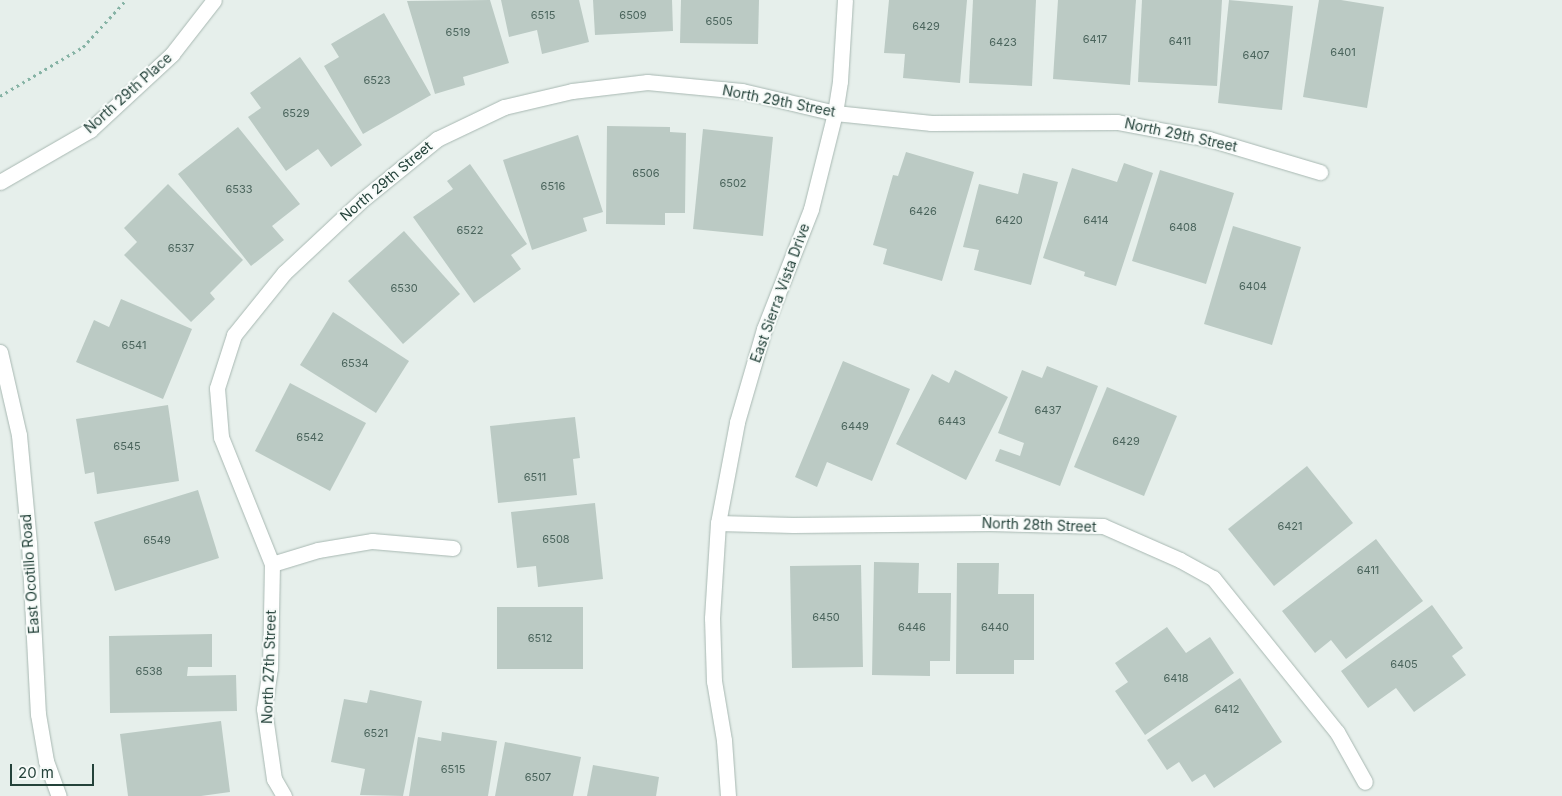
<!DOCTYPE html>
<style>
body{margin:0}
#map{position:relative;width:1562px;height:796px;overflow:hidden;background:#e6efeb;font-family:Inter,sans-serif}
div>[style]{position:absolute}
.building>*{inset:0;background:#bbcac4}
.path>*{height:3px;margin-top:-1.5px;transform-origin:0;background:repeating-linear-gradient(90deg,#86b3a5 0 2.5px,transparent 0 6.5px)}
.roads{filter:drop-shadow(0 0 1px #a8b8b2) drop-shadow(0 0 1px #a8b8b2)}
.minor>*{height:15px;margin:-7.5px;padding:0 7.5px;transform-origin:7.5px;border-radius:7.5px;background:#fff}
span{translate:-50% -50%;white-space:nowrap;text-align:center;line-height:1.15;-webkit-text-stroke:4px #f7fbf9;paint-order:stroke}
.number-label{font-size:11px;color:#4a645c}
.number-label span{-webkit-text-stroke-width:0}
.street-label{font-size:14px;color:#24423a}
.scale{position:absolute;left:10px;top:764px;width:84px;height:22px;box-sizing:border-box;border:2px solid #24423a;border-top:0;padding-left:6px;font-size:15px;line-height:18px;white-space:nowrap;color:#24423a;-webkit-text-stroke:4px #f7fbf9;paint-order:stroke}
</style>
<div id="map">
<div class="building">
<i style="clip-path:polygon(490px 0,509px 63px,463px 77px,465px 85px,435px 94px,407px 1px)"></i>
<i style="clip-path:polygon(501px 0,579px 0,589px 42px,542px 54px,537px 30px,509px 37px)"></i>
<i style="clip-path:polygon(593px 0,672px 0,673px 31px,595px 35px)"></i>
<i style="clip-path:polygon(681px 0,759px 0,758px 44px,680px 43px)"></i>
<i style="clip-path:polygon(889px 0,967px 0,960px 83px,903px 78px,905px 54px,884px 53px)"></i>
<i style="clip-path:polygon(973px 0,1036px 0,1032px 86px,969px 83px)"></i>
<i style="clip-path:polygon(1058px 0,1136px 0,1130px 85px,1053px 79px)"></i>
<i style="clip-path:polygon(1142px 0,1222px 0,1217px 86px,1138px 82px)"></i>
<i style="clip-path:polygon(1229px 0,1293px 6px,1282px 110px,1218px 103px)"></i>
<i style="clip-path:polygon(1319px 0,1341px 0,1384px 7px,1367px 108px,1303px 97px)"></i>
<i style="clip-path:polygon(384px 13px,431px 95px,363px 134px,324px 66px,339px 57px,331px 44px)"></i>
<i style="clip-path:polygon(300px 57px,362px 145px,331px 167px,318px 149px,286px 171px,248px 117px,261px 108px,250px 93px)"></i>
<i style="clip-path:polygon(607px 126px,670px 127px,670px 132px,686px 133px,685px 213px,665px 213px,665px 225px,606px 224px)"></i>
<i style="clip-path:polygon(238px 127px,300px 204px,272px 226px,284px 240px,251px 266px,178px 174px)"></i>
<i style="clip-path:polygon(703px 129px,773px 137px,763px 236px,693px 229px)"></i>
<i style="clip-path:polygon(578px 135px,603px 212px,583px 218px,587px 231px,532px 250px,503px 160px)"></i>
<i style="clip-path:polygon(906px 152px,974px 172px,942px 281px,883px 264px,887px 249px,873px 245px,893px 175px,898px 176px)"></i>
<i style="clip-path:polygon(1124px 163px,1153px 173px,1116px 286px,1084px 276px,1085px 272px,1043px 258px,1072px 168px,1117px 182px)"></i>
<i style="clip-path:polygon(470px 164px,527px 244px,511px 255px,521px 269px,474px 303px,413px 217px,453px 189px,447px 181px)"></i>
<i style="clip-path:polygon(1160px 170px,1234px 193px,1206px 284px,1132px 261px)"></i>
<i style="clip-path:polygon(1023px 173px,1058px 182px,1031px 285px,974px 270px,979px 250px,963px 247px,979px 184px,1018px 194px)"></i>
<i style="clip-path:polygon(168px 184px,243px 260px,210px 293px,215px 299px,191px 322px,124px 255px,137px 242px,124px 228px)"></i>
<i style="clip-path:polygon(1233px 226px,1301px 247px,1272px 345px,1204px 324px)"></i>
<i style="clip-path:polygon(404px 231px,460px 294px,403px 344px,348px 281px)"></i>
<i style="clip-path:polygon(121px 299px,192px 329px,163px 399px,76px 362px,94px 320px,109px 327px)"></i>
<i style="clip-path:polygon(333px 312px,409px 361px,376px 413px,300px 365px)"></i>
<i style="clip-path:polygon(843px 361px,910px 389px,872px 481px,827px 462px,817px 487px,795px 477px)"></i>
<i style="clip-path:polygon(1047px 366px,1098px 386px,1060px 486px,995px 461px,1000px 449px,1020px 456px,1024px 443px,998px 433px,1022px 370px,1042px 378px)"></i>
<i style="clip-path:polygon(955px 370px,1008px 397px,966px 480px,896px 444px,932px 374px,949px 383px)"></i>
<i style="clip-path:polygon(290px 383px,366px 423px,330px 491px,255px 451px)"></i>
<i style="clip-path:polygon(1107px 387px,1177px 416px,1144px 496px,1074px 467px)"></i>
<i style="clip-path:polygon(168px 405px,179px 481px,97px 494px,94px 472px,85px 474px,76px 419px)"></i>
<i style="clip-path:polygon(575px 417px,580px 458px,573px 459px,577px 495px,498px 503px,490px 426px)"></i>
<i style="clip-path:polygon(1307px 466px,1353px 523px,1274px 586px,1228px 529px)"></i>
<i style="clip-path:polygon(198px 490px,219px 558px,115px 591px,94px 522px)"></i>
<i style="clip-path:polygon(595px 503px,603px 579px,538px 587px,536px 566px,517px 568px,511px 512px)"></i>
<i style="clip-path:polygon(1376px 539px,1423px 601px,1346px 659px,1331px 640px,1315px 653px,1282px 611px)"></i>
<i style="clip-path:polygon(874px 562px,919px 563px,918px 593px,951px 593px,950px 661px,930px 661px,930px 676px,872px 675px)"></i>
<i style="clip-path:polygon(957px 563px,999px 563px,998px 594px,1034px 594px,1034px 660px,1014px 660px,1014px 674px,956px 674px)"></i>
<i style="clip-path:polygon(861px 565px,863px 667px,792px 668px,790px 566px)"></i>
<i style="clip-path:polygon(1432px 605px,1463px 648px,1452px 656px,1466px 675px,1414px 712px,1396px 688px,1368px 708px,1341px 671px)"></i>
<i style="clip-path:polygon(497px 607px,583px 607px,583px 669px,497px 669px)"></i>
<i style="clip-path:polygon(1167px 627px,1186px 653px,1210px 637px,1234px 673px,1145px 735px,1115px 691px,1128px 682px,1115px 663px)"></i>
<i style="clip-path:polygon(212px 634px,212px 667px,188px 667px,187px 676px,236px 675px,237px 711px,110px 713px,109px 636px)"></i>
<i style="clip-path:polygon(1240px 678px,1282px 742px,1214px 788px,1205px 774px,1192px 782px,1179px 762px,1167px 770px,1147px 740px)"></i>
<i style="clip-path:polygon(370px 690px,422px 701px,403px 796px,360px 795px,365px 769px,331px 762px,344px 699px,367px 703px)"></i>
<i style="clip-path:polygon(221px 721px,230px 792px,201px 796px,128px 796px,120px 734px)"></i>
<i style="clip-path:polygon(442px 732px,497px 741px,488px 796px,409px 796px,418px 737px,441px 741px)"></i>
<i style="clip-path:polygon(505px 742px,581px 757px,573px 796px,495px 796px)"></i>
<i style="clip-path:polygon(593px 765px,659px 777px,656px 796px,587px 796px)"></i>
</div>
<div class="path">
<i style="left:0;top:96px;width:96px;rotate:-30.6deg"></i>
<i style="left:83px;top:47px;width:64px;rotate:-47.5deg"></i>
</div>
<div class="roads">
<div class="minor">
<i style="left:0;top:182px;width:104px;rotate:-30deg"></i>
<i style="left:90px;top:130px;width:112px;rotate:-42.8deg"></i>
<i style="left:172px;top:54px;width:68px;rotate:-52.1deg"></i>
<i style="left:0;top:352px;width:85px;rotate:77.1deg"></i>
<i style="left:19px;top:435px;width:108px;rotate:84.7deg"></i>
<i style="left:29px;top:543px;width:171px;rotate:87deg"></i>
<i style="left:38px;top:714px;width:48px;rotate:80.3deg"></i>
<i style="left:46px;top:761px;width:37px;rotate:70deg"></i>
<i style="left:718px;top:523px;width:75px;rotate:1.5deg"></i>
<i style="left:793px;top:525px;width:197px;rotate:-0.6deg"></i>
<i style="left:990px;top:523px;width:113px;rotate:1.5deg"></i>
<i style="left:1103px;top:526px;width:84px;rotate:23.8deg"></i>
<i style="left:1180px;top:560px;width:38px;rotate:29deg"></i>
<i style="left:1213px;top:578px;width:198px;rotate:51.2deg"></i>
<i style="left:1337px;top:732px;width:57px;rotate:60.8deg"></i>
<i style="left:272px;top:564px;width:48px;rotate:-16.9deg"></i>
<i style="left:318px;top:550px;width:55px;rotate:-9.5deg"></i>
<i style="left:372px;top:541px;width:81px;rotate:4.9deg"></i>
<i style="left:284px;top:796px;width:20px;rotate:-120deg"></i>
<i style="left:274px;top:779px;width:71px;rotate:-98.1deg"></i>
<i style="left:264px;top:709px;width:41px;rotate:-81.7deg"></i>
<i style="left:270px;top:668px;width:104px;rotate:-88.9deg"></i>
<i style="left:272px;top:564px;width:137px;rotate:-111.9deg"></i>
<i style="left:221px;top:437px;width:49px;rotate:-94.7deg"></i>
<i style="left:217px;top:388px;width:56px;rotate:-72.2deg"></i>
<i style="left:234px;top:335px;width:80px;rotate:-51.1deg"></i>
<i style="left:284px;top:273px;width:107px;rotate:-43.1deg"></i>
<i style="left:362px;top:200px;width:97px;rotate:-39.1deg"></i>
<i style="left:437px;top:139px;width:74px;rotate:-25.5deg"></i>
<i style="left:504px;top:107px;width:70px;rotate:-13.2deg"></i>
<i style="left:572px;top:91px;width:76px;rotate:-6.8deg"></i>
<i style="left:647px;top:82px;width:95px;rotate:5.4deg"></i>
<i style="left:742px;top:91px;width:96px;rotate:13.3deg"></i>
<i style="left:835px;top:113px;width:97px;rotate:5.9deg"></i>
<i style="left:931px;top:123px;width:186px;rotate:-0.3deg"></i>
<i style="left:1117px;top:122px;width:94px;rotate:10.5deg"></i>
<i style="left:1209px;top:139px;width:116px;rotate:16.6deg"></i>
<i style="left:728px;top:796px;width:56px;rotate:-94.1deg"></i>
<i style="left:724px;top:740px;width:60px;rotate:-99.6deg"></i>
<i style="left:714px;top:681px;width:63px;rotate:-91.8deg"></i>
<i style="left:712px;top:618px;width:95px;rotate:-86.4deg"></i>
<i style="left:718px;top:523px;width:103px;rotate:-79.3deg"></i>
<i style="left:737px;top:422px;width:97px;rotate:-73.8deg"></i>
<i style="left:764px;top:329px;width:129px;rotate:-68.6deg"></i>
<i style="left:811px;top:209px;width:99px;rotate:-76deg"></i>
<i style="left:835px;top:113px;width:32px;rotate:-81deg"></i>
<i style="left:840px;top:81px;width:81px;rotate:-86.5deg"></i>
</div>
</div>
<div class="number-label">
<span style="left:543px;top:15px">6515</span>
<span style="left:633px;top:15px">6509</span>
<span style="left:719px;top:21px">6505</span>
<span style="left:926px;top:26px">6429</span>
<span style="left:458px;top:32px">6519</span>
<span style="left:1095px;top:39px">6417</span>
<span style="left:1180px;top:41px">6411</span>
<span style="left:1003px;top:42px">6423</span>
<span style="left:1343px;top:52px">6401</span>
<span style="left:1256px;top:55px">6407</span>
<span style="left:377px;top:80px">6523</span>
<span style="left:296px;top:113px">6529</span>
<span style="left:646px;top:173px">6506</span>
<span style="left:733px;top:183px">6502</span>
<span style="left:553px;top:186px">6516</span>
<span style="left:239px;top:189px">6533</span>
<span style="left:923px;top:211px">6426</span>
<span style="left:1009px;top:220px">6420</span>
<span style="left:1096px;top:220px">6414</span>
<span style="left:1183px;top:227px">6408</span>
<span style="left:470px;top:230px">6522</span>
<span style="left:181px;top:248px">6537</span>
<span style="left:1253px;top:286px">6404</span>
<span style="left:404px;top:288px">6530</span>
<span style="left:134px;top:345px">6541</span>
<span style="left:355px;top:363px">6534</span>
<span style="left:1048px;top:410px">6437</span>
<span style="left:952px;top:421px">6443</span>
<span style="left:855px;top:426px">6449</span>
<span style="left:310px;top:437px">6542</span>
<span style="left:1126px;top:441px">6429</span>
<span style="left:127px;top:446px">6545</span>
<span style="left:535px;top:477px">6511</span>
<span style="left:1290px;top:526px">6421</span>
<span style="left:556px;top:539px">6508</span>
<span style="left:157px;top:540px">6549</span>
<span style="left:1368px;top:570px">6411</span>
<span style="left:826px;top:617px">6450</span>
<span style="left:912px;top:627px">6446</span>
<span style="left:995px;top:627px">6440</span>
<span style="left:540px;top:638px">6512</span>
<span style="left:1404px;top:664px">6405</span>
<span style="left:149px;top:671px">6538</span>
<span style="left:1176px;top:678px">6418</span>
<span style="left:1227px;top:709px">6412</span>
<span style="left:376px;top:733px">6521</span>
<span style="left:453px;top:769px">6515</span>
<span style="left:538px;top:777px">6507</span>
</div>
<div class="street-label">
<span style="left:128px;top:93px;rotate:-42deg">North 29th Place</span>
<span style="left:779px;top:101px;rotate:11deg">North 29th Street</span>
<span style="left:1181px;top:135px;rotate:12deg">North 29th Street</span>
<span style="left:386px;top:181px;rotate:-40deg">North 29th Street</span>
<span style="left:780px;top:293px;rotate:-70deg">East Sierra Vista Drive</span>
<span style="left:1039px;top:525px;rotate:2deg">North 28th Street</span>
<span style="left:30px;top:574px;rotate:-94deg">East Ocotillo Road</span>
<span style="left:269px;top:667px;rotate:-88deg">North 27th Street</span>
</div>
<div class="scale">20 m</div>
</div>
